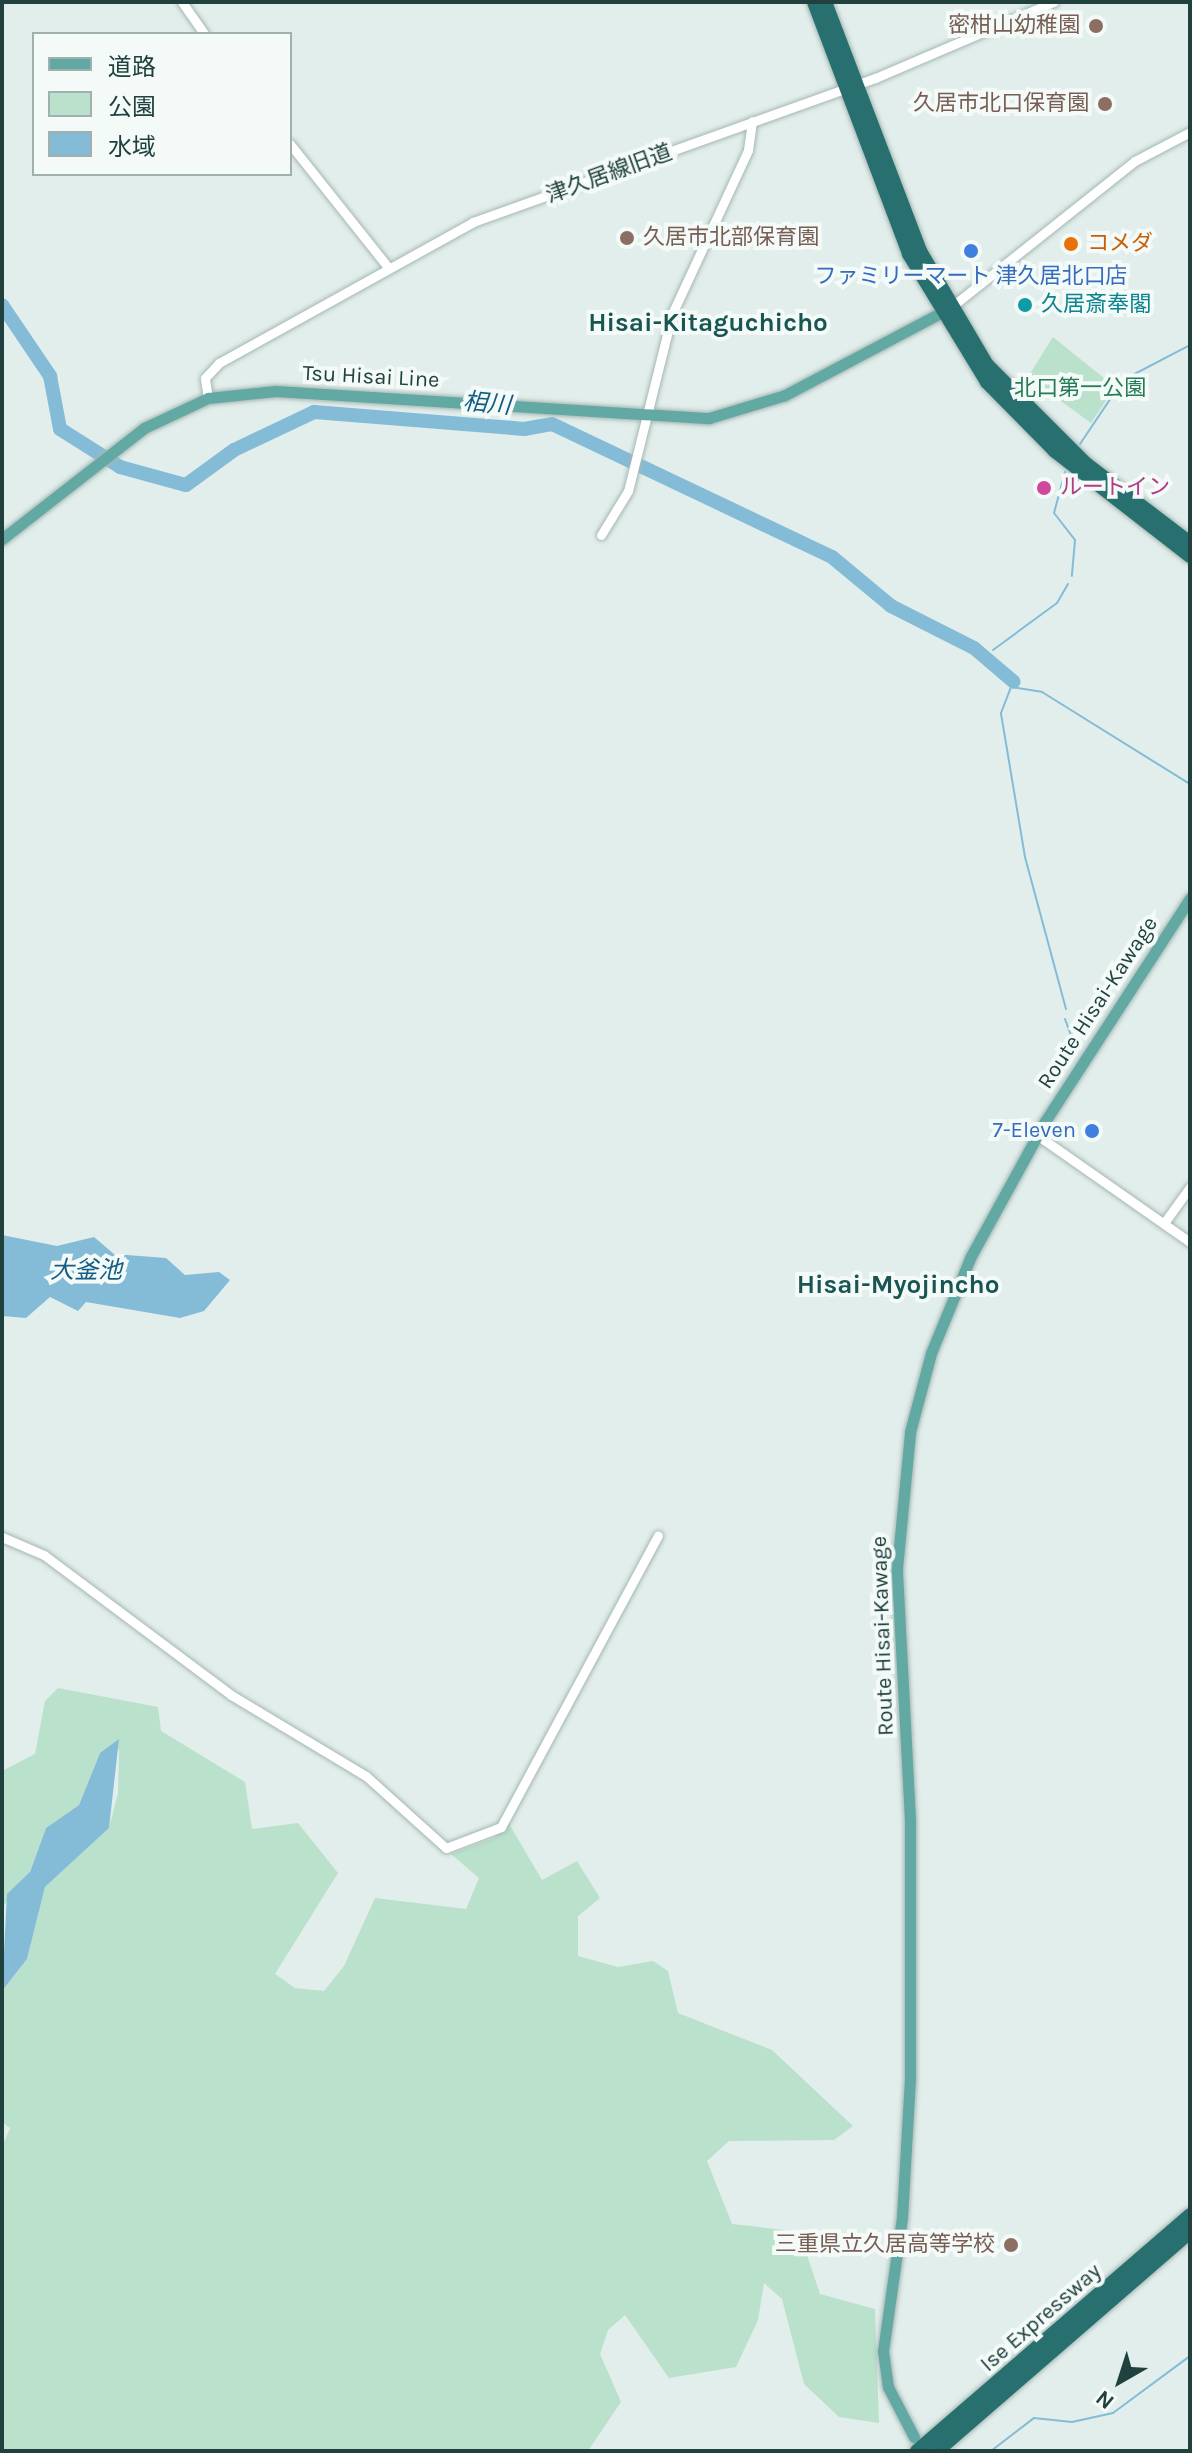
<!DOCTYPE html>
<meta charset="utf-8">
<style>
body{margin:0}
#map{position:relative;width:1192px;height:2453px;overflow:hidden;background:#e2eeeb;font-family:Karla,"Noto Sans JP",sans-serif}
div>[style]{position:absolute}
.green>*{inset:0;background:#b9e1cb}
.water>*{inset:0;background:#84bcd8}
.stream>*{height:2px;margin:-1px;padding:0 1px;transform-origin:1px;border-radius:1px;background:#84bcd8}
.river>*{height:14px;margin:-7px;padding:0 7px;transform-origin:7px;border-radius:7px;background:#84bcd8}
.roads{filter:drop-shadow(0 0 2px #a4b7b4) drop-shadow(0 0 2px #a4b7b4)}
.minor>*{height:9px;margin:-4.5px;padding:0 4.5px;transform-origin:4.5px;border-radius:4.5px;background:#fff}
.major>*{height:11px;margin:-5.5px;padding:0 5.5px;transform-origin:5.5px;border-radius:5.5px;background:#62a8a3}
.highway>*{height:14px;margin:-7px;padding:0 7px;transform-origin:7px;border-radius:7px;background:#28706f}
.dots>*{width:22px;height:22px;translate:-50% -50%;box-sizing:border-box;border:4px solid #f3faf8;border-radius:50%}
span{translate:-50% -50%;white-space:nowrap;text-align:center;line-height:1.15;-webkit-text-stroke:8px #f3faf8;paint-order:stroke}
.education-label{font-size:22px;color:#785e54}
.right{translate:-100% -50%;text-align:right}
.left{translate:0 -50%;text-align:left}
.street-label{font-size:22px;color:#20413e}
.food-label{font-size:22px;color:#c56008}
.shop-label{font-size:22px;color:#366cbe}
.culture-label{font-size:22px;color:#0d838f}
.park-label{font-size:22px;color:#267c57}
.hotel-label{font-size:22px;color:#b23c85}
.water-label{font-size:24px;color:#135c84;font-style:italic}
.quarter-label{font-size:26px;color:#195552;font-weight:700}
.frame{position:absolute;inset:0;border:4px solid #20413e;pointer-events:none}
.legend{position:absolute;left:32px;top:32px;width:260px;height:144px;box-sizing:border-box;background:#f3faf8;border:2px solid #9fb0ae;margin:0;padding:10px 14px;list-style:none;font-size:24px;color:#20413e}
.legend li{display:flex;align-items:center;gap:16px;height:40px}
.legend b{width:40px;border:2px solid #9fb0ae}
.north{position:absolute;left:1080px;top:2341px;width:80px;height:80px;-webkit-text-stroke:6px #f3faf8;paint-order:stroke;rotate:219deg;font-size:22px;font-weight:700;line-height:32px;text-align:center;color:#20413e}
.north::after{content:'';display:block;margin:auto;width:28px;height:36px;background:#20413e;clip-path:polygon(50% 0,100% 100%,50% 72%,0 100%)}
</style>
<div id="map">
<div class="green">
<i style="clip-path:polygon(1053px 337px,1115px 387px,1091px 423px,1028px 377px)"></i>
<i style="clip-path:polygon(58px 1688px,158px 1707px,161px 1731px,245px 1782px,252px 1829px,298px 1823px,338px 1873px,275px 1974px,295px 1988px,324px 1991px,344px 1966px,375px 1898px,466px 1909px,479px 1878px,451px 1854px,494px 1838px,508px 1822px,542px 1880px,577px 1861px,600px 1898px,578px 1916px,578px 1956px,618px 1967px,653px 1961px,668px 1971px,678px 2013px,772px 2050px,853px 2126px,834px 2140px,729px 2141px,707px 2161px,732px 2224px,785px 2230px,805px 2249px,820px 2294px,875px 2309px,879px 2423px,839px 2417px,804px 2384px,782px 2299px,764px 2283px,758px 2320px,736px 2367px,669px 2378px,625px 2315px,608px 2330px,600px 2354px,621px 2402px,588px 2451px,2px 2451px,2px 2147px,10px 2128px,2px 2122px,2px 1991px,27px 1959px,45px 1887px,109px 1828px,118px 1793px,119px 1749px,100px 1753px,79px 1805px,46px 1828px,30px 1872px,2px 1908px,2px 1771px,35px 1754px,45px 1701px)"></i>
</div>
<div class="water">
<i style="clip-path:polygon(2px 1235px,57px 1246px,94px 1237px,114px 1254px,166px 1258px,185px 1275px,219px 1272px,230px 1280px,204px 1311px,180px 1318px,86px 1302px,78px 1311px,50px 1297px,26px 1318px,2px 1316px)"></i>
<i style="clip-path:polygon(119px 1739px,109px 1828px,45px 1887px,27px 1959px,2px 1991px,7px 1894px,30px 1872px,46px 1828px,79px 1805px,100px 1753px)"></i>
</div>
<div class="stream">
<i style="left:1080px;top:444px;width:77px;rotate:-56.1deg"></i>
<i style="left:1123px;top:380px;width:76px;rotate:-27.6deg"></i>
<i style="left:1065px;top:472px;width:42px;rotate:105deg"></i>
<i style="left:1054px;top:513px;width:34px;rotate:52deg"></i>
<i style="left:1075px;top:540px;width:36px;rotate:95deg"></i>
<i style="left:993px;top:650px;width:79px;rotate:-36.3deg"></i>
<i style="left:1057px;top:603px;width:22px;rotate:-60deg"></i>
<i style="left:986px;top:656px;width:1px;rotate:-45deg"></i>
<i style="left:1066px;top:1009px;width:157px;rotate:-105.1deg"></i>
<i style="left:1025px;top:857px;width:146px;rotate:-99.5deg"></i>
<i style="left:1001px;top:713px;width:28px;rotate:-69deg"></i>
<i style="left:1011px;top:687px;width:31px;rotate:9deg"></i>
<i style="left:1042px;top:692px;width:174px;rotate:31.9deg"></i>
<i style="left:1065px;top:1019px;width:35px;rotate:70deg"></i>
<i style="left:991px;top:2451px;width:54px;rotate:-37.5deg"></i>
<i style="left:1034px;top:2418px;width:38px;rotate:6deg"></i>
<i style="left:1072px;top:2422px;width:42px;rotate:-12.4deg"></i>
<i style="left:1113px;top:2413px;width:96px;rotate:-36.5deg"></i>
</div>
<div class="river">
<i style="left:2px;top:305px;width:86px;rotate:55.9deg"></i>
<i style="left:50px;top:376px;width:54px;rotate:79.3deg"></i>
<i style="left:60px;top:429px;width:71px;rotate:32.3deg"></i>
<i style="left:120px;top:467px;width:68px;rotate:15.3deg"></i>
<i style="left:186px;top:485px;width:59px;rotate:-36.1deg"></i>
<i style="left:234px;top:450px;width:89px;rotate:-25.4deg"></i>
<i style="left:314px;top:412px;width:211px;rotate:4.6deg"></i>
<i style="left:524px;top:429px;width:28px;rotate:-10deg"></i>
<i style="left:552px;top:424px;width:310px;rotate:25.4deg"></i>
<i style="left:832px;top:557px;width:77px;rotate:39.7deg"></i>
<i style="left:891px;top:606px;width:93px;rotate:26.8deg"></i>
<i style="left:974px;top:648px;width:52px;rotate:40.4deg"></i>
</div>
<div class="roads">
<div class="minor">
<i style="left:182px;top:2px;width:39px;rotate:55deg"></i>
<i style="left:290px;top:144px;width:157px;rotate:51.5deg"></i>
<i style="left:950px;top:308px;width:236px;rotate:-38.5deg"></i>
<i style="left:1135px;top:161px;width:62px;rotate:-27.8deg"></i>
<i style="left:208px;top:398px;width:20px;rotate:-99deg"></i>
<i style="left:205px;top:378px;width:21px;rotate:-47deg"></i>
<i style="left:219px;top:363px;width:291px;rotate:-29deg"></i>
<i style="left:473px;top:222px;width:427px;rotate:-19.7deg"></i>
<i style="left:875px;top:78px;width:194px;rotate:-23.1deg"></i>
<i style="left:601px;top:535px;width:52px;rotate:-58.5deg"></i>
<i style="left:628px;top:491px;width:182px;rotate:-76deg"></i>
<i style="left:672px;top:314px;width:181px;rotate:-65.1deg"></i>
<i style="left:748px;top:150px;width:29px;rotate:-82deg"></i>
<i style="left:1037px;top:1135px;width:187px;rotate:35deg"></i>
<i style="left:1164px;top:1223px;width:44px;rotate:-54.2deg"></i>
<i style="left:2px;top:1537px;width:46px;rotate:23.2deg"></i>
<i style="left:44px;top:1555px;width:234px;rotate:36.8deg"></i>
<i style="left:231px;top:1695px;width:157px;rotate:31deg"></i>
<i style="left:366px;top:1776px;width:108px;rotate:42deg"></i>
<i style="left:446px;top:1848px;width:59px;rotate:-20.9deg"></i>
<i style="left:501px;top:1827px;width:331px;rotate:-61.7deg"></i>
</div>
<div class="major">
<i style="left:2px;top:539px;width:180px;rotate:-38deg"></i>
<i style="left:144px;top:428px;width:71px;rotate:-25.1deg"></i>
<i style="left:208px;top:398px;width:68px;rotate:-5.9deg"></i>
<i style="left:276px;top:391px;width:434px;rotate:3.6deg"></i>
<i style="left:709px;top:418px;width:79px;rotate:-16.8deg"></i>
<i style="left:785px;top:395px;width:187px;rotate:-27.8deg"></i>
<i style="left:914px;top:2437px;width:56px;rotate:-117.5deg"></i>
<i style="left:888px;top:2387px;width:36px;rotate:-98deg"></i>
<i style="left:883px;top:2351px;width:135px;rotate:-81.9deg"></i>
<i style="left:902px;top:2217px;width:140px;rotate:-86.7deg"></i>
<i style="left:910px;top:2077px;width:257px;rotate:-90deg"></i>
<i style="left:910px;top:1820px;width:252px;rotate:-93deg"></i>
<i style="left:897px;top:1568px;width:137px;rotate:-84.5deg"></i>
<i style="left:910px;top:1432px;width:82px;rotate:-75.1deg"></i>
<i style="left:931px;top:1353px;width:105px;rotate:-67.6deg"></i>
<i style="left:971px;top:1256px;width:152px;rotate:-61.2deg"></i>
<i style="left:1044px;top:1123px;width:268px;rotate:-57deg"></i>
</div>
<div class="highway">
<i style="left:814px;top:2px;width:269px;rotate:69.3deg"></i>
<i style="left:909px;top:254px;width:150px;rotate:58.6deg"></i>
<i style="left:987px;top:382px;width:97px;rotate:45.4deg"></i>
<i style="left:1055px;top:451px;width:171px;rotate:37.9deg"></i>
<i style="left:825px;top:2px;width:267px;rotate:69.1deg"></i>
<i style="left:920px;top:251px;width:132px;rotate:59.6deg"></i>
<i style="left:987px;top:365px;width:139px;rotate:45deg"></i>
<i style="left:1085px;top:463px;width:132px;rotate:37.3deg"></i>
<i style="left:917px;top:2451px;width:361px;rotate:-40.8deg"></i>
<i style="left:937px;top:2451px;width:335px;rotate:-40.9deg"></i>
</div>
</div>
<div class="dots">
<i style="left:1096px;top:26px;background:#8d6e63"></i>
<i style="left:1105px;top:104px;background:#8d6e63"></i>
<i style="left:627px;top:238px;background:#8d6e63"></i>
<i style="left:1071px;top:244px;background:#e8710a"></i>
<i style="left:971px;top:251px;background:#3f7fe0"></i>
<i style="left:1025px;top:305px;background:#0f9aa8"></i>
<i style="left:1044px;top:488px;background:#d1479c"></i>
<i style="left:1092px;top:1131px;background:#3f7fe0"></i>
<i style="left:1011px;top:2245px;background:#8d6e63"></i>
</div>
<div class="education-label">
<span class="right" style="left:1080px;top:26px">密柑山幼稚園</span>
<span class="right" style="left:1089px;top:104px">久居市北口保育園</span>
<span class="left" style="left:643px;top:238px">久居市北部保育園</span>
<span class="right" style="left:995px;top:2245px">三重県立久居高等学校</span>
</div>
<div class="street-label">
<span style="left:609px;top:174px;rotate:-20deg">津久居線旧道</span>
<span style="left:371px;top:377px;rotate:3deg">Tsu Hisai Line</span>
<span style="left:1098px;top:1003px;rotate:-57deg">Route Hisai-Kawage</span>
<span style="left:883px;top:1636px;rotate:-92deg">Route Hisai-Kawage</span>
<span style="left:1041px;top:2318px;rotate:-41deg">Ise Expressway</span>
</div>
<div class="food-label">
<span class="left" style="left:1087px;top:244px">コメダ</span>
</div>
<div class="shop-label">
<span style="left:971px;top:277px">ファミリーマート 津久居北口店</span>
<span class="right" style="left:1076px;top:1131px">7-Eleven</span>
</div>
<div class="culture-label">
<span class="left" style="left:1041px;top:305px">久居斎奉閣</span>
</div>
<div class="park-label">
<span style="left:1080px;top:389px">北口第一公園</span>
</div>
<div class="hotel-label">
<span class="left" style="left:1060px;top:488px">ルートイン</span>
</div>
<div class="water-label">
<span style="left:487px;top:404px;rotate:5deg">相川</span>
<span style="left:86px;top:1271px">大釜池</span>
</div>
<div class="quarter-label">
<span style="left:708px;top:323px">Hisai-Kitaguchicho</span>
<span style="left:898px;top:1285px">Hisai-Myojincho</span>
</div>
<div class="frame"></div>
<ul class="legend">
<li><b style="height:10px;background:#62a8a3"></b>道路</li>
<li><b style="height:22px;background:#b9e1cb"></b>公園</li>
<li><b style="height:22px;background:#84bcd8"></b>水域</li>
</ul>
<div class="north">N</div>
</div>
